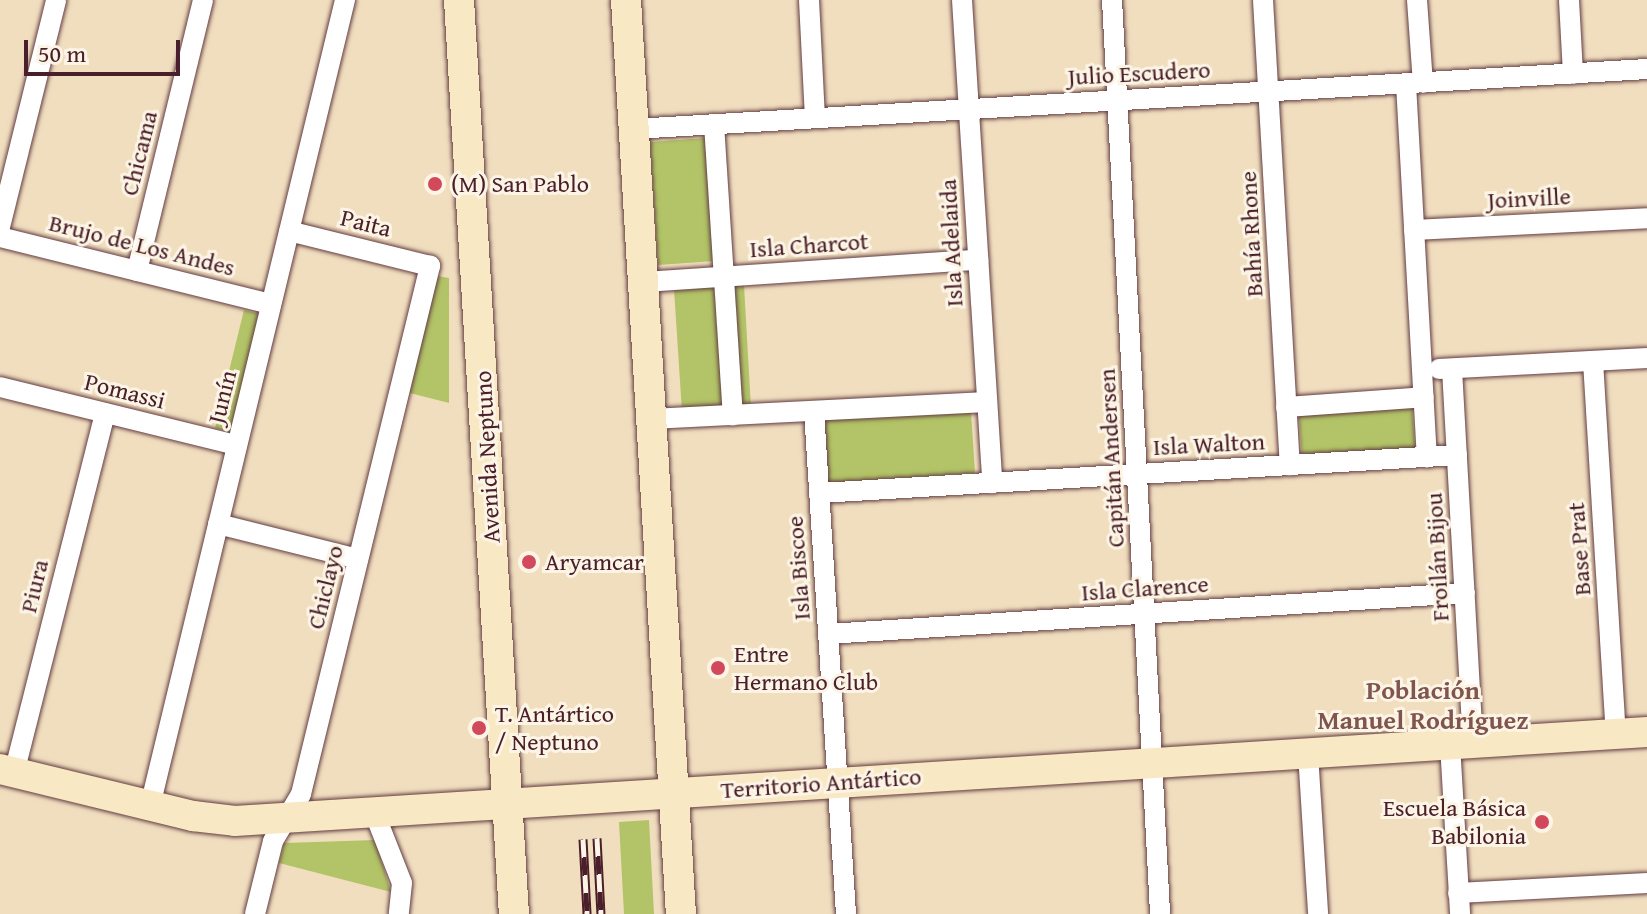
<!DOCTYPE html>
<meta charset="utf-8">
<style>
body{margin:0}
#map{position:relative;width:1647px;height:914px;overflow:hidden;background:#f1debf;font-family:"Gentium Book Plus",serif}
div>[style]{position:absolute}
.green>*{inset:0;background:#b2c467}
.roads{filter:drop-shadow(0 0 2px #633c41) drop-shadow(0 0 2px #633c41)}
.street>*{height:20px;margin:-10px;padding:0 10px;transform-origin:10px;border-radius:10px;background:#fff}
.secondary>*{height:30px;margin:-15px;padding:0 15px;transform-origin:15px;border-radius:15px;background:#f8e8c3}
.rail>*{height:9px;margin-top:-4.5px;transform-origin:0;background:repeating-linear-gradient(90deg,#fcf5e5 0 18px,#4a1f2b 0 36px);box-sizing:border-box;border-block:2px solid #4a1f2b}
.dots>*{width:22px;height:22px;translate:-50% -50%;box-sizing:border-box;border:4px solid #fcf5e5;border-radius:50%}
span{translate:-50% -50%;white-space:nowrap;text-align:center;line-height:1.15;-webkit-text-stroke:6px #fcf5e5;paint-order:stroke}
.street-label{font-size:24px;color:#4a1f2b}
.poi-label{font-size:24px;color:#4a1f2b}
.left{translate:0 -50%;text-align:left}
.right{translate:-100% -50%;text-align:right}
.neighbourhood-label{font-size:26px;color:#81554f;font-weight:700}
.scale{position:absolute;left:24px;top:40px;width:156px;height:36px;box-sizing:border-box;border:4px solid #4a1f2b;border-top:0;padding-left:10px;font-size:24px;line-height:28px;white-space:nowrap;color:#4a1f2b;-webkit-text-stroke:6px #fcf5e5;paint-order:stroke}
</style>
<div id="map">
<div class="green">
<i style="clip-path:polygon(720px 137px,728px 260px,658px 265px,650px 142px)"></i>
<i style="clip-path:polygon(437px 276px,449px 278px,449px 403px,406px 392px)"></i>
<i style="clip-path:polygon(744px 285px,751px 408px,682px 412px,674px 289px)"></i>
<i style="clip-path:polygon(244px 310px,264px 315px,235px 433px,215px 428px)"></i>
<i style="clip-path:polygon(1412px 408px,1415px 449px,1302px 457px,1299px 416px)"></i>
<i style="clip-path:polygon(971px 412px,975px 473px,825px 483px,824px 419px)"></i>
<i style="clip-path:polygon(649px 820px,654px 914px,624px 914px,619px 822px)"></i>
<i style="clip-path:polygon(375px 840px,391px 892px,279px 863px,284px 843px)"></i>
</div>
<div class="roads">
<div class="street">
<i style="left:809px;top:0;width:118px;rotate:87.1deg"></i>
<i style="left:962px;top:0;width:484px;rotate:86.4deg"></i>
<i style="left:1112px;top:0;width:915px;rotate:86.99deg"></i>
<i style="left:1263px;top:0;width:466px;rotate:86.7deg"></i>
<i style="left:1417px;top:0;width:83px;rotate:85.9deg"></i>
<i style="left:1569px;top:0;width:74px;rotate:86.9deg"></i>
<i style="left:1406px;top:84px;width:374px;rotate:86.8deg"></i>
<i style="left:714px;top:124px;width:292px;rotate:86.3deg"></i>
<i style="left:634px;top:129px;width:1015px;rotate:-3.39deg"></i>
<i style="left:0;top:227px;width:234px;rotate:-76.1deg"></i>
<i style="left:1414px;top:230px;width:233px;rotate:-2.9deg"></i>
<i style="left:0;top:237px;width:279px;rotate:13.9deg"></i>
<i style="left:137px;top:271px;width:279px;rotate:-76.3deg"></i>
<i style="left:643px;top:282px;width:336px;rotate:-3.8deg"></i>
<i style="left:1593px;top:361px;width:374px;rotate:86.5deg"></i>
<i style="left:1439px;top:369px;width:208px;rotate:-3deg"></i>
<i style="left:1452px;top:369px;width:374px;rotate:86.8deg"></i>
<i style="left:0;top:387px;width:244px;rotate:13.8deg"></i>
<i style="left:1286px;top:407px;width:138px;rotate:-4.1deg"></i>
<i style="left:814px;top:411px;width:504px;rotate:86.36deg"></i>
<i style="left:651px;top:419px;width:336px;rotate:-2.9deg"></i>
<i style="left:820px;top:493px;width:638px;rotate:-3.41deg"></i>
<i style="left:218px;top:524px;width:144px;rotate:14deg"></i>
<i style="left:828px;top:634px;width:638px;rotate:-3.68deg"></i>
<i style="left:1450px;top:744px;width:170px;rotate:86.6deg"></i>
<i style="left:1308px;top:753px;width:161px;rotate:86.4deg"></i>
<i style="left:14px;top:773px;width:371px;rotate:-75.8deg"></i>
<i style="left:150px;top:806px;width:829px;rotate:-76.4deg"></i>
<i style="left:374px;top:812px;width:76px;rotate:68.5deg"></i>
<i style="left:402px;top:883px;width:31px;rotate:96deg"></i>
<i style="left:1458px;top:893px;width:189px;rotate:-3deg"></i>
<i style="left:255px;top:914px;width:75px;rotate:-76.1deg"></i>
<i style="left:273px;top:841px;width:55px;rotate:-59.2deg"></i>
<i style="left:301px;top:794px;width:544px;rotate:-76.27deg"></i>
<i style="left:430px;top:266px;width:145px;rotate:-166.1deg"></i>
</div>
<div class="secondary">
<i style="left:459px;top:0;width:916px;rotate:86.56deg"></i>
<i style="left:626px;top:0;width:916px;rotate:86.56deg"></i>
<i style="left:0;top:769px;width:199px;rotate:13.7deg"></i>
<i style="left:193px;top:816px;width:42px;rotate:6.8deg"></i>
<i style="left:235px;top:821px;width:1415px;rotate:-3.61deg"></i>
</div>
</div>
<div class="rail">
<i style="left:597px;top:838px;width:76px;rotate:87deg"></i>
<i style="left:583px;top:839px;width:75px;rotate:86.9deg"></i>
</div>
<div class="dots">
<i style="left:435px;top:184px;background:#d1495b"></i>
<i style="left:529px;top:562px;background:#d1495b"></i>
<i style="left:718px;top:668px;background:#d1495b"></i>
<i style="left:479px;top:728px;background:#d1495b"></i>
<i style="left:1542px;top:822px;background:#d1495b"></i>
</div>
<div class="street-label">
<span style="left:1139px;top:73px;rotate:-3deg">Julio Escudero</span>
<span style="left:139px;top:153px;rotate:-76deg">Chicama</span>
<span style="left:1529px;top:198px;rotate:-3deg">Joinville</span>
<span style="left:366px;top:223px;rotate:14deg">Paita</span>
<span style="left:1251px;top:234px;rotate:-93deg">Bahía Rhone</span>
<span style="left:951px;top:243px;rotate:-93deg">Isla Adelaida</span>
<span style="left:142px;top:245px;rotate:14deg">Brujo de Los Andes</span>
<span style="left:809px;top:245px;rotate:-4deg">Isla Charcot</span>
<span style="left:125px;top:391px;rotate:14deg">Pomassi</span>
<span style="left:222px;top:397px;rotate:-76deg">Junín</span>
<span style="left:1209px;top:444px;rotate:-3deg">Isla Walton</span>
<span style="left:487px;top:457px;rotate:-93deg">Avenida Neptuno</span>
<span style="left:1111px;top:458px;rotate:-93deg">Capitán Andersen</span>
<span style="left:1579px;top:549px;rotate:-94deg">Base Prat</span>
<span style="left:1437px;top:557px;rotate:-93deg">Froilán Bijou</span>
<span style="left:798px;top:568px;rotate:-94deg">Isla Biscoe</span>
<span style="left:34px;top:586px;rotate:-76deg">Piura</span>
<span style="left:325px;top:587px;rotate:-76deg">Chiclayo</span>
<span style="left:1145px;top:588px;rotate:-4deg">Isla Clarence</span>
<span style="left:821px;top:783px;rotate:-4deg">Territorio Antártico</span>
</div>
<div class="poi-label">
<span class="left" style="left:451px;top:184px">(M) San Pablo</span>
<span class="left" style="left:545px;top:562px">Aryamcar</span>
<span class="left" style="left:734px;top:668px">Entre<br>Hermano Club</span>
<span class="left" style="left:495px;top:728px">T. Antártico<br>/ Neptuno</span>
<span class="right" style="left:1526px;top:822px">Escuela Básica<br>Babilonia</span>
</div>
<div class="neighbourhood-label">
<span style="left:1423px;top:705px">Población<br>Manuel Rodríguez</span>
</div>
<div class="scale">50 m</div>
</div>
